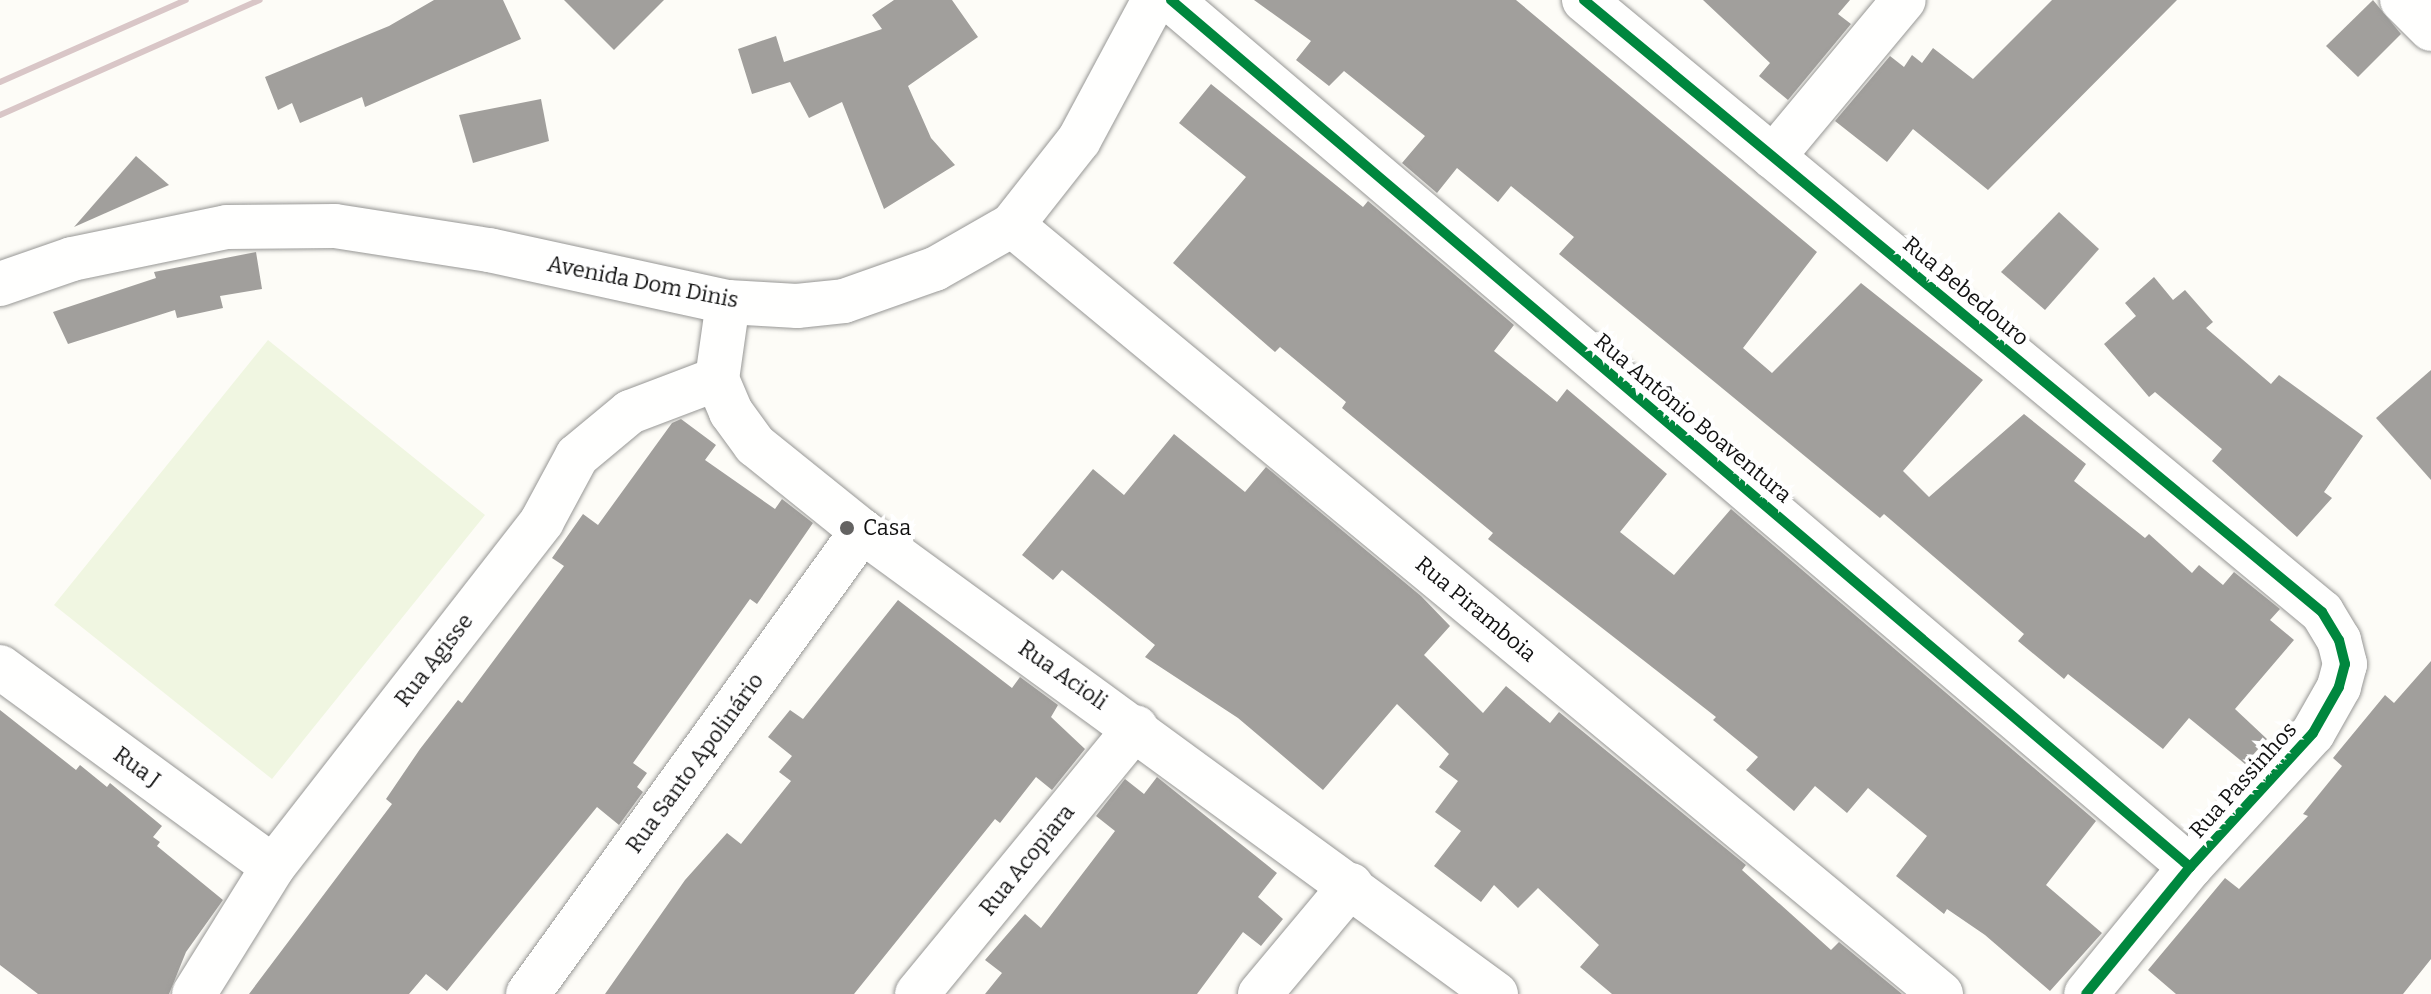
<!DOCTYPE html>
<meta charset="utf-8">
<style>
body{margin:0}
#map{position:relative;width:2431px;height:994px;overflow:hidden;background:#fdfcf7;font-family:Bitter,serif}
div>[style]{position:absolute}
.pitch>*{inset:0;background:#f0f6e1}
.building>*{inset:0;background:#a19f9c}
.roads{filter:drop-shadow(0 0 2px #979795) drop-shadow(0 0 2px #979795)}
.minor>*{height:44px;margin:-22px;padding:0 22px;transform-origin:22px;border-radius:22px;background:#fffffe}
.rail>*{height:6px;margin:-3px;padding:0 3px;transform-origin:3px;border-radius:3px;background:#d9c6c7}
.cycleway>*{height:10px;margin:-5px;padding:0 5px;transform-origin:5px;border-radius:5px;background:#00873e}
.dots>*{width:22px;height:22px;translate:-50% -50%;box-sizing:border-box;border:4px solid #fff;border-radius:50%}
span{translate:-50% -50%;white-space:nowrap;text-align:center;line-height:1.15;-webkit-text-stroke:8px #fff;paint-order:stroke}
.street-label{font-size:22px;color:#111}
.poi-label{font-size:22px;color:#111}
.left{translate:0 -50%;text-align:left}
</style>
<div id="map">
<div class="pitch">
<i style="clip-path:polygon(268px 340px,485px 515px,272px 779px,54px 605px)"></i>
</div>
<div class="building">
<i style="clip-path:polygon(434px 0,503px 0,521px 39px,365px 107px,362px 97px,300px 123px,292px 103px,278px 110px,265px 77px,389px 26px)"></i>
<i style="clip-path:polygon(564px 0,664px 0,614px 50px)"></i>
<i style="clip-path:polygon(894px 0,952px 0,978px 37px,908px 86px,931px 138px,955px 165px,884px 209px,842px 102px,809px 118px,790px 82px,752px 94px,738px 49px,776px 36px,784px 62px,882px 29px,872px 15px)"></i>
<i style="clip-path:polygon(1254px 0,1516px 0,1817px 252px,1743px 348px,1772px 373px,1861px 283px,1983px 380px,1903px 471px,1929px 497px,2024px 414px,2086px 464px,2074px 481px,2145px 538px,2149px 534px,2192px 573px,2199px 565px,2223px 585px,2234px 572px,2280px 609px,2270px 620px,2294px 640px,2235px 709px,2267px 739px,2245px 764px,2189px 718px,2163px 749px,2068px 674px,2064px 679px,2018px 641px,2024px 634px,1884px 514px,1880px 518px,1559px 254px,1574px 237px,1511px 186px,1498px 202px,1457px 168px,1437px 193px,1402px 163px,1425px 136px,1344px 71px,1329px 86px,1296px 60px,1311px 41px)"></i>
<i style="clip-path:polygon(1703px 0,1850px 0,1838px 14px,1851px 24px,1788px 100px,1759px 76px,1770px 63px)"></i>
<i style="clip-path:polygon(2052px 0,2177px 0,1988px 190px,1913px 129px,1887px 162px,1835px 121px,1890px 56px,1904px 67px,1912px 55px,1922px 63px,1933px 48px,1973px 79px)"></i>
<i style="clip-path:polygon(2373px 0,2401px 34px,2358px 77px,2326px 46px)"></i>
<i style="clip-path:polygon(1211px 84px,1363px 207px,1368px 201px,1514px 325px,1494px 351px,1557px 402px,1567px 389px,1667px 474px,1620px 532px,1674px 575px,1731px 509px,2096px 821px,2046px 885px,2102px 933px,2050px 991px,1985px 935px,1947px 909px,1944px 914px,1896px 876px,1927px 836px,1868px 788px,1847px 813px,1815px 786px,1794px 811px,1746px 770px,1758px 757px,1713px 720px,1716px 717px,1488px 539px,1493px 533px,1342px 408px,1346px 402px,1280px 347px,1275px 352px,1173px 263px,1246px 177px,1179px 123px)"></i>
<i style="clip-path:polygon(541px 99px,549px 141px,473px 163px,459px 115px)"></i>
<i style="clip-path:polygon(136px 156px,169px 185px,74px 227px)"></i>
<i style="clip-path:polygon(2059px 212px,2099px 249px,2045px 310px,2001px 272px)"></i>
<i style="clip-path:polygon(256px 252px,262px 289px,220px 296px,223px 308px,177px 318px,175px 310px,68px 344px,53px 312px,156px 278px,154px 272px)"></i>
<i style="clip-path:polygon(2154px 277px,2173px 300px,2185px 290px,2213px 322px,2206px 328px,2271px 384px,2279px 375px,2363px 436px,2324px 492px,2332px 498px,2297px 537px,2212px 461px,2222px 449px,2155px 392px,2149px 397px,2104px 344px,2136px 316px,2125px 303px)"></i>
<i style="clip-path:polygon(2431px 370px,2431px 480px,2376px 418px)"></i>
<i style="clip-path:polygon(681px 419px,716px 445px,705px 460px,775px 509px,782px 499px,813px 523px,757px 604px,750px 599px,633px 763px,647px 773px,637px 787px,643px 792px,619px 825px,597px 807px,447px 991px,426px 974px,409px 994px,249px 994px,392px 804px,386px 799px,420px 749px,458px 700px,462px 703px,564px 566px,552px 558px,583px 514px,598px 525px,672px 423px)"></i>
<i style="clip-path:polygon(1174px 434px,1245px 492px,1266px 467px,1421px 596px,1450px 626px,1424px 655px,1483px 713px,1506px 686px,1550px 723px,1559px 712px,1746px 865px,1742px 870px,1831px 950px,1839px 942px,1902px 994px,1612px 994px,1580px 967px,1599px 945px,1538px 888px,1518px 908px,1494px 885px,1481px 902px,1434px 866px,1461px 831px,1435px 812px,1458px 781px,1439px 767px,1449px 754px,1397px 704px,1323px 790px,1238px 718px,1145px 657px,1155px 645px,1062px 570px,1053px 580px,1022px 555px,1093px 469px,1124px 495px)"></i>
<i style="clip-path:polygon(898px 600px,1012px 688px,1020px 677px,1058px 705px,1051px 717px,1085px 749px,1052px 790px,1036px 777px,1000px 823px,995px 819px,854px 994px,605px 994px,685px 880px,727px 833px,741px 844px,791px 781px,779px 772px,792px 756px,768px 737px,790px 710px,803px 719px)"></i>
<i style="clip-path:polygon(2431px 661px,2431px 959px,2403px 994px,2176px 994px,2148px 970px,2225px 878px,2239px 889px,2308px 816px,2303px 814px,2342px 766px,2333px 758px,2385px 695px,2394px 703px)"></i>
<i style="clip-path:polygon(0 710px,76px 770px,80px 765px,107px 787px,110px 783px,162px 826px,153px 837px,160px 842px,157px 846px,223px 900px,186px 952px,169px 994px,38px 994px,0 965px)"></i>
<i style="clip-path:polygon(1157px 777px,1277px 873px,1258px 897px,1283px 919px,1261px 946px,1243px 932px,1197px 994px,985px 994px,1002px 973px,985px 960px,1025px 914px,1041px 928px,1115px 831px,1096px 816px,1125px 779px,1144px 794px)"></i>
</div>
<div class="roads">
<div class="minor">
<i style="left:1171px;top:0;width:1338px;rotate:40.39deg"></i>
<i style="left:1584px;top:0;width:959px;rotate:39.67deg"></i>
<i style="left:2322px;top:612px;width:33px;rotate:59deg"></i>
<i style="left:2339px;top:640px;width:25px;rotate:76deg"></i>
<i style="left:2345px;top:664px;width:24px;rotate:105deg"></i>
<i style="left:2339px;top:687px;width:53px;rotate:119.5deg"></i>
<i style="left:2313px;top:733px;width:182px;rotate:132.5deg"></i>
<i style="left:2190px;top:867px;width:164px;rotate:129.3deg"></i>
<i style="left:2402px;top:0;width:41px;rotate:45deg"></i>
<i style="left:1773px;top:157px;width:204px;rotate:-50.2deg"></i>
<i style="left:1012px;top:225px;width:1206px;rotate:39.62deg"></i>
<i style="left:0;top:284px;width:76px;rotate:-19.1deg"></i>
<i style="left:72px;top:259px;width:158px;rotate:-11.7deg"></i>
<i style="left:227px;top:227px;width:108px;rotate:-0.5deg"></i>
<i style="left:335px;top:226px;width:156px;rotate:8.9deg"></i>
<i style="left:489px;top:250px;width:245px;rotate:12.3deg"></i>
<i style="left:728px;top:302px;width:69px;rotate:3.3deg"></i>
<i style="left:797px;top:306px;width:47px;rotate:-6.1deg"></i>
<i style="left:844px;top:301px;width:96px;rotate:-19.4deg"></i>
<i style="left:935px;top:269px;width:89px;rotate:-29.7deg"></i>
<i style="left:1012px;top:225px;width:108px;rotate:-51.8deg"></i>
<i style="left:1079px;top:140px;width:159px;rotate:-61.8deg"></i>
<i style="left:728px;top:302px;width:78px;rotate:98.1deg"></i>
<i style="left:717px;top:379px;width:36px;rotate:67deg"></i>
<i style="left:731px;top:412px;width:41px;rotate:54deg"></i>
<i style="left:755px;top:445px;width:137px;rotate:38.8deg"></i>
<i style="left:862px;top:531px;width:785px;rotate:36.14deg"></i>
<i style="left:0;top:667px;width:338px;rotate:36.2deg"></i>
<i style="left:194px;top:994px;width:150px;rotate:-58.1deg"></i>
<i style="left:273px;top:867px;width:438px;rotate:-52.1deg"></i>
<i style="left:542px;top:521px;width:74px;rotate:-61.7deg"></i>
<i style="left:577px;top:456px;width:69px;rotate:-39.7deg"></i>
<i style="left:630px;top:412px;width:93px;rotate:-20.8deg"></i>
<i style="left:528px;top:994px;width:571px;rotate:-54.19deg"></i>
<i style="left:917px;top:994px;width:345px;rotate:-50.6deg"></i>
<i style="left:1260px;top:994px;width:142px;rotate:-50.1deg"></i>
</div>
</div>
<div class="rail">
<i style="left:0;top:82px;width:203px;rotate:-23.8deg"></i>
<i style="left:0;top:115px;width:284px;rotate:-23.9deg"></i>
</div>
<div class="cycleway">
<i style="left:1171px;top:0;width:1338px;rotate:40.39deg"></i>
<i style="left:1584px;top:0;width:959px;rotate:39.67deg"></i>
<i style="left:2322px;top:612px;width:33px;rotate:59deg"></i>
<i style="left:2339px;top:640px;width:25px;rotate:76deg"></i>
<i style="left:2345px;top:664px;width:24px;rotate:105deg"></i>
<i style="left:2339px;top:687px;width:53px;rotate:119.5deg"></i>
<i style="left:2313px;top:733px;width:182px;rotate:132.5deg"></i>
<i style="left:2190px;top:867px;width:164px;rotate:129.3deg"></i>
</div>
<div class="dots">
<i style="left:847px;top:528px;background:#646362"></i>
</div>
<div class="street-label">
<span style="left:643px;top:282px;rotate:11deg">Avenida Dom Dinis</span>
<span style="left:1966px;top:291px;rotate:40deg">Rua Bebedouro</span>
<span style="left:1693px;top:418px;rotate:40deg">Rua Antônio Boaventura</span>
<span style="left:1476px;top:609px;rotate:40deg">Rua Piramboia</span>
<span style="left:434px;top:660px;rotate:-52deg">Rua Agisse</span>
<span style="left:1063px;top:675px;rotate:35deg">Rua Acioli</span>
<span style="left:695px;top:763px;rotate:-54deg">Rua Santo Apolinário</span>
<span style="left:137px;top:767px;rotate:36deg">Rua J</span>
<span style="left:2243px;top:780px;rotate:-48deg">Rua Passinhos</span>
<span style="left:1027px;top:860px;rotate:-51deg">Rua Acopiara</span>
</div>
<div class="poi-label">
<span class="left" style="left:863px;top:528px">Casa</span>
</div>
</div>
